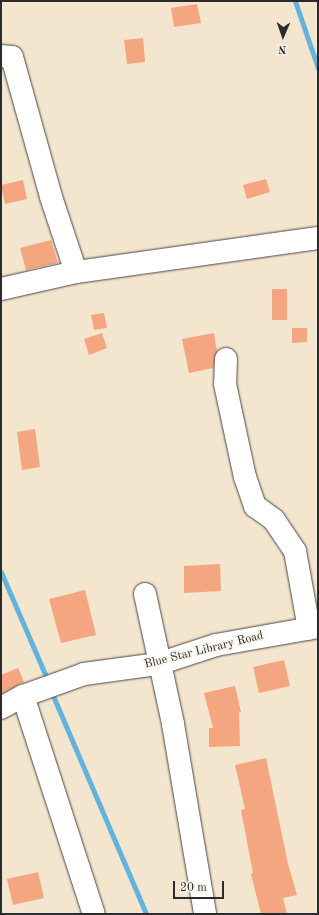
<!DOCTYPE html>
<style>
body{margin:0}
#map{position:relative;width:319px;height:915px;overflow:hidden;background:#f4e5cf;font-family:"Old Standard TT",serif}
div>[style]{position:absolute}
.stream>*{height:5px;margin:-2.5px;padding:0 2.5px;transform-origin:2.5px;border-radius:2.5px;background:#62b4dd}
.building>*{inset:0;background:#f4a680}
.roads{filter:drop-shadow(0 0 1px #494744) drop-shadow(0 0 1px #494744)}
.minor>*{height:22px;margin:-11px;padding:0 11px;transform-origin:11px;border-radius:11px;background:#fff}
span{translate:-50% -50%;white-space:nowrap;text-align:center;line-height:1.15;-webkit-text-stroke:3px #f7f3e8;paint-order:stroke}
.street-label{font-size:12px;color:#2b2b2b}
.frame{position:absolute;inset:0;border:2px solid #2b2b2b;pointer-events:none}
.north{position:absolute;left:263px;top:16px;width:40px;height:40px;-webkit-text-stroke:3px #f7f3e8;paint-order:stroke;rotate:182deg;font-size:11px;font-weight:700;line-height:16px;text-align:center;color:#2b2b2b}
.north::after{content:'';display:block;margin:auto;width:14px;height:18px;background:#2b2b2b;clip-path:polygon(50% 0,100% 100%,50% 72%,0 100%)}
.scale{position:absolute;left:173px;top:881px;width:51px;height:18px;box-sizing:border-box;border:2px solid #2b2b2b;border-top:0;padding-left:5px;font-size:12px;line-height:14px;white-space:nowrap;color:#2b2b2b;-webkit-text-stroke:3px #f7f3e8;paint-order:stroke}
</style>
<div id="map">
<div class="stream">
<i style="left:295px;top:1px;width:71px;rotate:71.1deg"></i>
<i style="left:1px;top:572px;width:119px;rotate:66.7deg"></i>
<i style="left:51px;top:691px;width:242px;rotate:66.9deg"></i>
</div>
<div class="building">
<i style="clip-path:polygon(197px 4px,201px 23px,174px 27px,171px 8px)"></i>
<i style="clip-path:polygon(143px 38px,145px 62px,127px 64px,124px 40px)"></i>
<i style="clip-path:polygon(266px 179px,270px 192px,247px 199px,243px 185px)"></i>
<i style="clip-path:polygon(23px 180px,27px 199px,5px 204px,1px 185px)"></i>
<i style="clip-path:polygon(51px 240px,58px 263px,26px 270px,20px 248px)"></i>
<i style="clip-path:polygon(272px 289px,287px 289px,287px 320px,272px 320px)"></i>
<i style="clip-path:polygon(104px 313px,107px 328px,94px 330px,91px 315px)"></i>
<i style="clip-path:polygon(292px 328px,307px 328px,307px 342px,292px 343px)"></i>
<i style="clip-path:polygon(102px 333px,107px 348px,89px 355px,84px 339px)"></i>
<i style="clip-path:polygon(214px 333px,217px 351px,213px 368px,189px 373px,182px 339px)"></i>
<i style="clip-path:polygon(35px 429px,40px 467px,22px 470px,17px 432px)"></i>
<i style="clip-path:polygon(220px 564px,221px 591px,184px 593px,184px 566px)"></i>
<i style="clip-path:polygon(85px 590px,96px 635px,61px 643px,49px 599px)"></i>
<i style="clip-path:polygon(284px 660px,290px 686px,259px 693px,253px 667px)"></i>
<i style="clip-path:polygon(18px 668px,24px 682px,1px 694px,1px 675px)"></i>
<i style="clip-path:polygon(235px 686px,241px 712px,239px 713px,240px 746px,209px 747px,209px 728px,213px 728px,204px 693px)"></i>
<i style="clip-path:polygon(266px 758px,288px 864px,297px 895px,283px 898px,287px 914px,261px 914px,251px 874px,253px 873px,241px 810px,245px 809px,235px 765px)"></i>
<i style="clip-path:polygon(38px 872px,44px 898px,13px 905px,7px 879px)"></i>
</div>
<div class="roads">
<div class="minor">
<i style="left:1px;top:56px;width:11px;rotate:5deg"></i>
<i style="left:12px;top:57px;width:145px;rotate:74.4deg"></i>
<i style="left:51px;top:197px;width:79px;rotate:71.6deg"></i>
<i style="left:1px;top:289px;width:77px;rotate:-12.8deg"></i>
<i style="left:76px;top:272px;width:244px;rotate:-8deg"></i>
<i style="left:226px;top:359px;width:25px;rotate:92deg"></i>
<i style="left:225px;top:384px;width:95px;rotate:77.9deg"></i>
<i style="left:245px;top:477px;width:31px;rotate:71deg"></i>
<i style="left:255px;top:506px;width:24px;rotate:36deg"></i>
<i style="left:274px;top:520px;width:37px;rotate:56deg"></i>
<i style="left:295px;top:551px;width:79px;rotate:79.8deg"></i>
<i style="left:145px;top:594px;width:133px;rotate:77.8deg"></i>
<i style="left:173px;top:724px;width:193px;rotate:80.4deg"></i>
<i style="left:23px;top:696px;width:229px;rotate:72deg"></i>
<i style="left:1px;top:708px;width:25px;rotate:-29deg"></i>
<i style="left:23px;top:696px;width:65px;rotate:-19.8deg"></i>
<i style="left:84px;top:674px;width:75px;rotate:-7.7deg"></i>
<i style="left:158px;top:664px;width:61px;rotate:-18.1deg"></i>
<i style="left:216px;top:645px;width:104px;rotate:-10deg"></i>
</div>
</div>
<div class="street-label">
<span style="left:204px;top:651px;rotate:-14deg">Blue Star Library Road</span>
</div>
<div class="frame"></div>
<div class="north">N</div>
<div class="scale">20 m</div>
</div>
